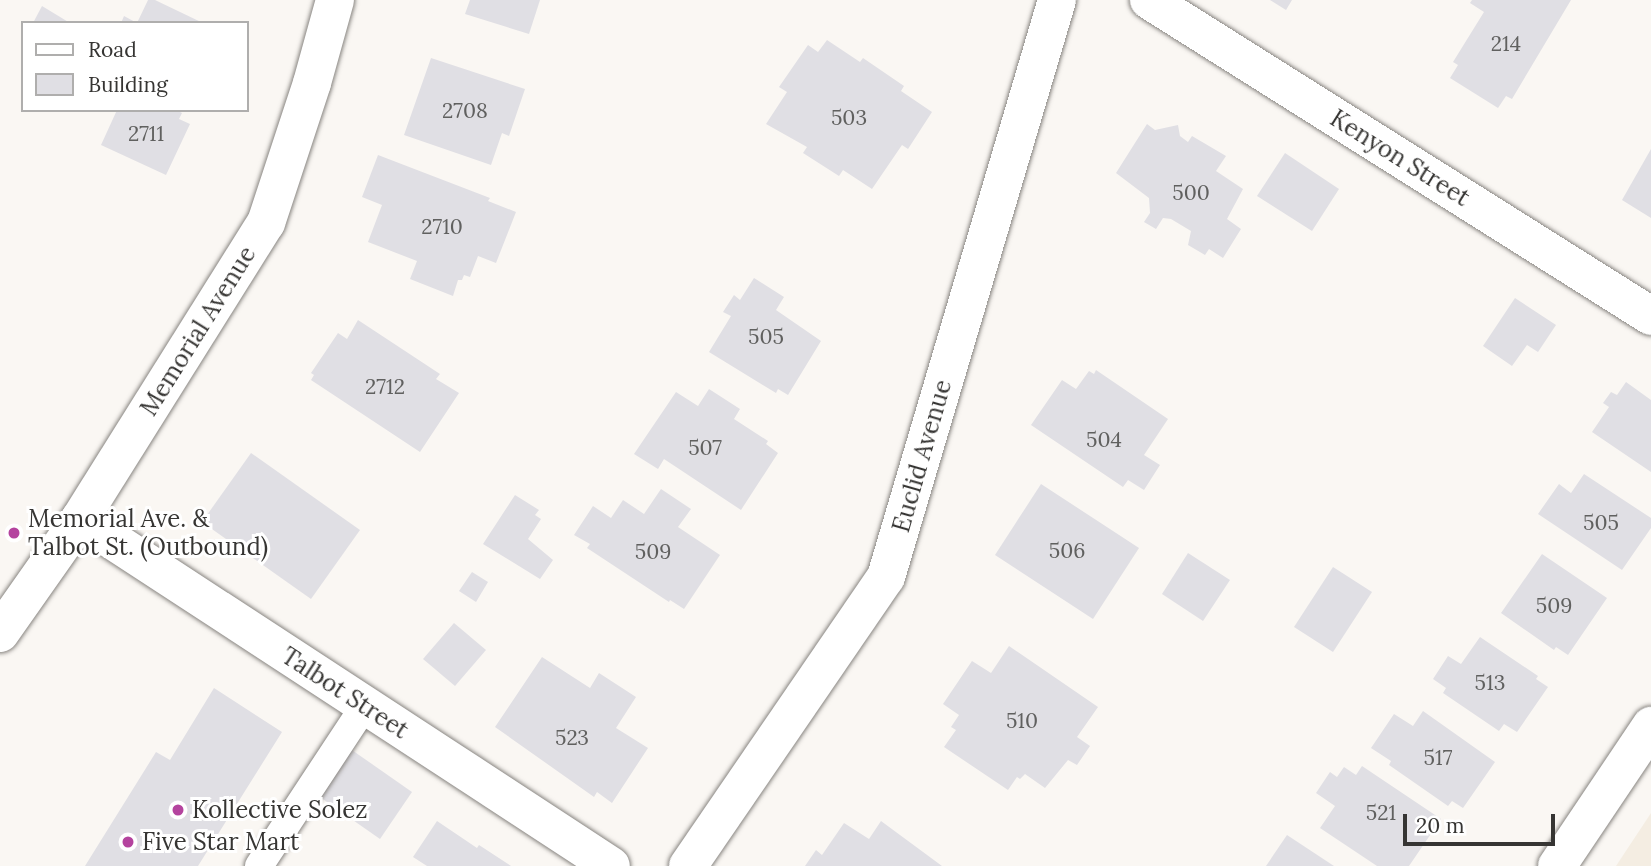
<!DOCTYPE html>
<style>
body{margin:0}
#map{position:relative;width:1651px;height:866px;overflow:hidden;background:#faf7f3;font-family:Lora,serif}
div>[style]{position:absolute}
.built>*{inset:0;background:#f4ede2}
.building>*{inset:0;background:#e0dfe4}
.roads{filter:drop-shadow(0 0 2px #888581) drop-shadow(0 0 2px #888581)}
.lane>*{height:28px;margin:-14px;padding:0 14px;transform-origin:14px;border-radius:14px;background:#fff}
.street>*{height:38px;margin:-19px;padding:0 19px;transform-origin:19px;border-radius:19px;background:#fff}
.secondary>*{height:38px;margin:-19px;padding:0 19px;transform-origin:19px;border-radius:19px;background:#fff}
.dots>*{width:19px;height:19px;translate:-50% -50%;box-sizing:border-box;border:4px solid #fff;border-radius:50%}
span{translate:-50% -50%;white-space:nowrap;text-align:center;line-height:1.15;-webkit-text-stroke:6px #fff;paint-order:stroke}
.number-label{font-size:21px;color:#60605f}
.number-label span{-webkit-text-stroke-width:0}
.street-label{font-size:24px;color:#363533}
.poi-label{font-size:24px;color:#363533}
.left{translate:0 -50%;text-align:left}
.legend{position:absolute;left:21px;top:21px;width:228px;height:91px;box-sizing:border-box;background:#fff;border:2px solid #afaead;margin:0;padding:9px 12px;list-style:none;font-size:21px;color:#363533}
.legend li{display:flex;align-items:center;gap:14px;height:35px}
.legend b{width:35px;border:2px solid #afaead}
.scale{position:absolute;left:1403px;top:814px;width:152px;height:32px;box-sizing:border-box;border:4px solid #363533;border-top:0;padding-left:9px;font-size:21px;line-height:24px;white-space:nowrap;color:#363533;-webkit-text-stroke:5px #fff;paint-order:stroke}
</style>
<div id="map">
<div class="built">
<i style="clip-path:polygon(1651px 813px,1651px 866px,1616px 866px)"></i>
</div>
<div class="building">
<i style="clip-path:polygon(148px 0,155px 0,203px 23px,121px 23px,124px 16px,137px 23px)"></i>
<i style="clip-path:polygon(470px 0,540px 0,529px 34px,465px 14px)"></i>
<i style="clip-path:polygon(1270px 0,1292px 0,1286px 10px)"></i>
<i style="clip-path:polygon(1472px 0,1571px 0,1512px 99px,1506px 96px,1498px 108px,1450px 78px,1458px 65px,1453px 62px,1484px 12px,1470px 3px)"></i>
<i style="clip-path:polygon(42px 6px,70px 23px,33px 23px)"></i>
<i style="clip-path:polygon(827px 40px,860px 62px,863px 58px,904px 86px,901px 91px,932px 112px,908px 149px,902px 145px,872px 189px,843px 170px,839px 176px,803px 153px,807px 147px,766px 124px,787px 92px,779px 87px,808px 45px,818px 52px)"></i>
<i style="clip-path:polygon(431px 58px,525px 89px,509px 136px,502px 133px,491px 165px,404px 135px)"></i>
<i style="clip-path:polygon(117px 110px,176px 110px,182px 113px,179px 119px,190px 124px,166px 175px,101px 145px)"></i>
<i style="clip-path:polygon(1147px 124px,1155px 130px,1178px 125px,1180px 136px,1188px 142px,1192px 136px,1226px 156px,1216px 171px,1243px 189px,1227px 219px,1241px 229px,1223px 258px,1209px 249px,1205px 255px,1188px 245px,1191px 231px,1171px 219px,1163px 218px,1156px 229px,1144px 222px,1150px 213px,1149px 198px,1116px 173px)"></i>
<i style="clip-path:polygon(1651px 149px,1651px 218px,1622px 200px)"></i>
<i style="clip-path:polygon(1285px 153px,1339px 189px,1312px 231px,1257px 196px)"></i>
<i style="clip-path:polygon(378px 155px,490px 198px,488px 201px,516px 212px,496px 263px,478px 256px,470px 277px,464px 275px,462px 280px,458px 280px,453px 296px,410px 279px,417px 261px,368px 242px,382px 205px,362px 197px)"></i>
<i style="clip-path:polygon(754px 278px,784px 297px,776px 310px,821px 341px,788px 395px,778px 389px,776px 393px,709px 352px,731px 316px,723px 312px,734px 295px,740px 300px)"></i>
<i style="clip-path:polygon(1515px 298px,1556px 325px,1538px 352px,1527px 345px,1512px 366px,1483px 346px)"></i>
<i style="clip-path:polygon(358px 320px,440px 374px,436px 379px,459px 393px,420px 452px,311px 380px,314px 375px,311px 373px,338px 333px,347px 339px)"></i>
<i style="clip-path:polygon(1096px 370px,1168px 419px,1144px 455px,1160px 465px,1144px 490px,1128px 480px,1123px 487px,1031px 425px,1062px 380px,1076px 389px,1089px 371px,1094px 374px)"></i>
<i style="clip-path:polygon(1626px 382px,1651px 400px,1651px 472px,1592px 432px,1609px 407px,1603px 403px,1611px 392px,1617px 395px)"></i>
<i style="clip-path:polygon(709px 389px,740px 409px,734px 419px,768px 441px,766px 444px,778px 453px,741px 510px,664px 459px,658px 469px,634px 454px,676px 392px,698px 406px)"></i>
<i style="clip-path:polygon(251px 453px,360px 530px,311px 599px,202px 522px)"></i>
<i style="clip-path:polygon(1584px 474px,1651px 518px,1651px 528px,1622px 570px,1538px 514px,1559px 484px,1571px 493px)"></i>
<i style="clip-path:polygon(1041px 484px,1139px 548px,1093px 619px,995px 555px)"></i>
<i style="clip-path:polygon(661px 489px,691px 509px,678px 527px,720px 555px,684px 609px,670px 600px,669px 602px,587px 548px,590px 544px,574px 535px,593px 506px,611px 518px,623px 500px,644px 514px)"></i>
<i style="clip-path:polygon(515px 495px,539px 510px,535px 515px,541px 519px,528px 539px,553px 560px,540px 579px,483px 544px)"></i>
<i style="clip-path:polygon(1188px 553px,1230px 580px,1203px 621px,1162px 594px)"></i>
<i style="clip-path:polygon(1542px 554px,1607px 598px,1568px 655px,1556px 647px,1554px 650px,1501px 613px)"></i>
<i style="clip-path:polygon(1333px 567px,1372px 592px,1333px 652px,1294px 627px)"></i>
<i style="clip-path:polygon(472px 572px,488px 582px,476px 602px,459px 591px)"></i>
<i style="clip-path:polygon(454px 623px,486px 650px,455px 686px,423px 659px)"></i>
<i style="clip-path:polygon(1480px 637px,1538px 676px,1536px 679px,1548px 687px,1517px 732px,1504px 724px,1499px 731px,1443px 693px,1446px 688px,1433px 679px,1448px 656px,1461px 664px)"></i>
<i style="clip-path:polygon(1009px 646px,1098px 707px,1077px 737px,1090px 746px,1077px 765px,1068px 760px,1045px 788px,1025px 774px,1020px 779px,1017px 777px,1008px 790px,944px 747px,956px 730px,951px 727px,959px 715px,943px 704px,972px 661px,991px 673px)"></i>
<i style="clip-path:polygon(542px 657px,590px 688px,599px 673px,636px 697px,616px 728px,648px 748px,612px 803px,597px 792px,594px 797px,495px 727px)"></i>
<i style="clip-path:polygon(214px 688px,282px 732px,198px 866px,85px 866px,156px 752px,170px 760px)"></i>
<i style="clip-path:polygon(1423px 711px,1495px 762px,1463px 808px,1452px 801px,1448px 806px,1389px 765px,1391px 761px,1371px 748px,1394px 714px,1413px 726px)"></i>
<i style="clip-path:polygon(349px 748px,412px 792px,380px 839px,317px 795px)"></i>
<i style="clip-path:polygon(1362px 766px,1441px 819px,1409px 866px,1377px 866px,1320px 828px,1335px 806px,1316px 793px,1330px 772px,1337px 777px,1344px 767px,1356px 775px)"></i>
<i style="clip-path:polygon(437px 821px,477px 848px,479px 845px,511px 866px,427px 866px,413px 857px)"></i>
<i style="clip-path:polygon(881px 821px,942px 866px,805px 866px,816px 850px,822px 855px,844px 823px,869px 839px)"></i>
<i style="clip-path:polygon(1287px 835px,1334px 866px,1266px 866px)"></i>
</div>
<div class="roads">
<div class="lane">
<i style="left:259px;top:866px;width:193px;rotate:-56.6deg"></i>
</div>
<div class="street">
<i style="left:1149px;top:0;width:593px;rotate:32.19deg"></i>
<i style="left:80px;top:519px;width:634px;rotate:33.16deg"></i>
<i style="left:688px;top:866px;width:350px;rotate:-55.6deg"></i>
<i style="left:886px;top:577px;width:602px;rotate:-73.49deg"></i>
<i style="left:1557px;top:866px;width:169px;rotate:-56.1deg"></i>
</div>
<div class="secondary">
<i style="left:0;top:633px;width:139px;rotate:-54.9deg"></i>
<i style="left:80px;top:519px;width:350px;rotate:-57.9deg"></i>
<i style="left:266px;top:223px;width:147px;rotate:-71.8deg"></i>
<i style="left:312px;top:83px;width:86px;rotate:-74.5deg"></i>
</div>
</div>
<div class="dots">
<i style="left:14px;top:533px;background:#b4439e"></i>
<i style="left:178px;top:810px;background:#b4439e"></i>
<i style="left:128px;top:842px;background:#b4439e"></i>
</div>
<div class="number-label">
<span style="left:1506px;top:44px">214</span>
<span style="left:465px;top:111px">2708</span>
<span style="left:849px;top:118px">503</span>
<span style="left:146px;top:134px">2711</span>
<span style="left:1191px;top:193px">500</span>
<span style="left:442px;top:227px">2710</span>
<span style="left:766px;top:337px">505</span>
<span style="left:385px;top:387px">2712</span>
<span style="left:1104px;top:440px">504</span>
<span style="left:705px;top:448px">507</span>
<span style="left:1601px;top:523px">505</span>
<span style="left:1067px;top:551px">506</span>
<span style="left:653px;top:552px">509</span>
<span style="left:1554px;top:606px">509</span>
<span style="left:1490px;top:683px">513</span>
<span style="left:1022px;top:721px">510</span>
<span style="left:572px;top:738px">523</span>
<span style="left:1438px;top:758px">517</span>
<span style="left:1381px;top:813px">521</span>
</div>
<div class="street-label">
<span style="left:1400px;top:158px;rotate:32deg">Kenyon Street</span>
<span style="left:198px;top:331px;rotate:-58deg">Memorial Avenue</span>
<span style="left:922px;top:456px;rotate:-74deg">Euclid Avenue</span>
<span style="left:345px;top:693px;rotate:33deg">Talbot Street</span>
</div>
<div class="poi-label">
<span class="left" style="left:28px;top:533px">Memorial Ave. &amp;<br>Talbot St. (Outbound)</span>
<span class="left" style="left:192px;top:810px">Kollective Solez</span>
<span class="left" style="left:142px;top:842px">Five Star Mart</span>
</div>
<ul class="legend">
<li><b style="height:9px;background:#fff"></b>Road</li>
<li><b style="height:19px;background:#e0dfe4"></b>Building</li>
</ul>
<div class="scale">20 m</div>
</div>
